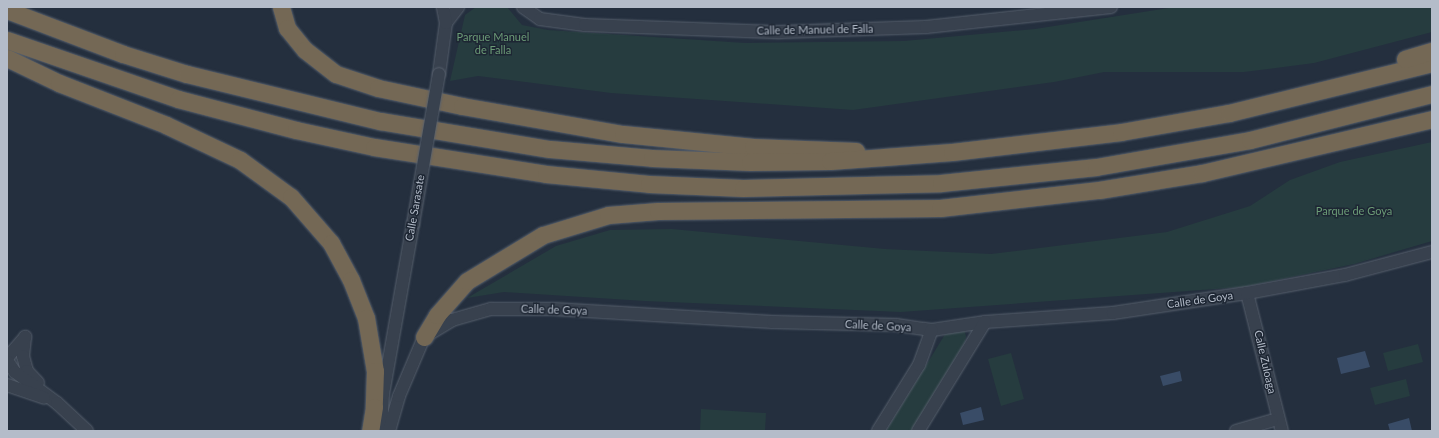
<!DOCTYPE html>
<style>
body{margin:0}
#map{position:relative;width:1439px;height:438px;overflow:hidden;background:#242f3e;font-family:Lato,sans-serif}
div>[style]{position:absolute}
.green>*{inset:0;background:#263c3f}
.water>*{inset:0;background:#394c67}
.roads{filter:drop-shadow(0 0 1px #565f6c) drop-shadow(0 0 1px #565f6c)}
.minor>*{height:12px;margin:-6px;padding:0 6px;transform-origin:6px;border-radius:6px;background:#38414e}
.highway>*{height:17px;margin:-8.5px;padding:0 8.5px;transform-origin:8.5px;border-radius:8.5px;background:#746855}
.bridges{filter:drop-shadow(0 0 1px #565f6c) drop-shadow(0 0 1px #565f6c)}
.minor-bridge>*{height:12px;margin:-6px;padding:0 6px;transform-origin:6px;border-radius:6px;background:#38414e}
span{translate:-50% -50%;white-space:nowrap;text-align:center;line-height:1.15;-webkit-text-stroke:3px #1d2633;paint-order:stroke}
.street-label{font-size:11px;color:#b4bcc9}
.park-label{font-size:11px;color:#6b9a76}
.frame{position:absolute;inset:0;border:8px solid #b4bcc9;pointer-events:none}
</style>
<div id="map">
<div class="green">
<i style="clip-path:polygon(476px 7px,507px 7px,522px 25px,548px 30px,745px 43px,904px 41px,1035px 29px,1175px 7px,1432px 7px,1432px 32px,1314px 63px,1244px 72px,1104px 72px,1054px 82px,853px 110px,611px 93px,478px 76px,450px 81px,465px 15px)"></i>
<i style="clip-path:polygon(1432px 142px,1432px 241px,1354px 264px,1243px 287px,901px 312px,645px 301px,504px 292px,467px 298px,556px 246px,610px 230px,672px 229px,885px 249px,991px 254px,1167px 232px,1250px 206px,1290px 180px,1340px 162px)"></i>
<i style="clip-path:polygon(964px 329px,966px 336px,965px 342px,911px 431px,886px 431px,947px 331px)"></i>
<i style="clip-path:polygon(1418px 344px,1423px 362px,1388px 371px,1383px 353px)"></i>
<i style="clip-path:polygon(1011px 353px,1024px 399px,1001px 406px,988px 359px)"></i>
<i style="clip-path:polygon(1406px 379px,1410px 396px,1375px 405px,1370px 388px)"></i>
<i style="clip-path:polygon(701px 409px,766px 413px,765px 431px,700px 431px)"></i>
</div>
<div class="water">
<i style="clip-path:polygon(1365px 351px,1370px 367px,1341px 374px,1337px 358px)"></i>
<i style="clip-path:polygon(1180px 371px,1182px 381px,1163px 386px,1160px 376px)"></i>
<i style="clip-path:polygon(981px 407px,984px 420px,963px 425px,960px 413px)"></i>
<i style="clip-path:polygon(1409px 418px,1412px 431px,1390px 431px,1388px 424px)"></i>
</div>
<div class="roads">
<div class="minor">
<i style="left:523px;top:7px;width:21px;rotate:35deg"></i>
<i style="left:540px;top:19px;width:45px;rotate:7.6deg"></i>
<i style="left:585px;top:25px;width:195px;rotate:2.1deg"></i>
<i style="left:780px;top:32px;width:146px;rotate:-2deg"></i>
<i style="left:926px;top:27px;width:186px;rotate:-6.2deg"></i>
<i style="left:446px;top:23px;width:20px;rotate:-53deg"></i>
<i style="left:439px;top:74px;width:51px;rotate:-82.2deg"></i>
<i style="left:446px;top:23px;width:16px;rotate:-101deg"></i>
<i style="left:1247px;top:293px;width:142px;rotate:75.8deg"></i>
<i style="left:25px;top:337px;width:19px;rotate:96deg"></i>
<i style="left:23px;top:356px;width:16px;rotate:75deg"></i>
<i style="left:27px;top:371px;width:16px;rotate:47deg"></i>
<i style="left:7px;top:358px;width:28px;rotate:-49deg"></i>
<i style="left:8px;top:362px;width:12px;rotate:55deg"></i>
<i style="left:15px;top:372px;width:52px;rotate:36.4deg"></i>
<i style="left:57px;top:403px;width:41px;rotate:43deg"></i>
<i style="left:7px;top:385px;width:39px;rotate:19deg"></i>
<i style="left:381px;top:431px;width:37px;rotate:-87deg"></i>
<i style="left:383px;top:394px;width:173px;rotate:-80deg"></i>
<i style="left:389px;top:431px;width:36px;rotate:-74deg"></i>
<i style="left:399px;top:396px;width:64px;rotate:-67deg"></i>
<i style="left:424px;top:337px;width:33px;rotate:-31deg"></i>
<i style="left:452px;top:320px;width:41px;rotate:-15.8deg"></i>
<i style="left:491px;top:309px;width:62px"></i>
<i style="left:553px;top:309px;width:220px;rotate:3.4deg"></i>
<i style="left:773px;top:322px;width:123px;rotate:1.4deg"></i>
<i style="left:896px;top:325px;width:36px;rotate:8deg"></i>
<i style="left:932px;top:330px;width:54px;rotate:-8.6deg"></i>
<i style="left:985px;top:322px;width:128px;rotate:-4deg"></i>
<i style="left:1113px;top:313px;width:135px;rotate:-8.5deg"></i>
<i style="left:1247px;top:293px;width:100px;rotate:-10.4deg"></i>
<i style="left:1345px;top:275px;width:90px;rotate:-14.8deg"></i>
<i style="left:878px;top:431px;width:78px;rotate:-58.2deg"></i>
<i style="left:919px;top:365px;width:37px;rotate:-70deg"></i>
<i style="left:918px;top:431px;width:128px;rotate:-58.4deg"></i>
<i style="left:1236px;top:431px;width:37px;rotate:-16deg"></i>
</div>
<div class="highway">
<i style="left:281px;top:7px;width:22px;rotate:74deg"></i>
<i style="left:287px;top:28px;width:28px;rotate:51deg"></i>
<i style="left:305px;top:50px;width:39px;rotate:38deg"></i>
<i style="left:336px;top:74px;width:44px;rotate:18.4deg"></i>
<i style="left:378px;top:88px;width:86px;rotate:12.1deg"></i>
<i style="left:462px;top:106px;width:163px;rotate:9.9deg"></i>
<i style="left:623px;top:134px;width:131px;rotate:5.7deg"></i>
<i style="left:753px;top:147px;width:103px;rotate:2.2deg"></i>
<i style="left:7px;top:10px;width:124px;rotate:20.8deg"></i>
<i style="left:123px;top:54px;width:67px;rotate:17.4deg"></i>
<i style="left:187px;top:74px;width:199px;rotate:13.7deg"></i>
<i style="left:380px;top:121px;width:172px;rotate:9.4deg"></i>
<i style="left:550px;top:149px;width:102px;rotate:5deg"></i>
<i style="left:652px;top:158px;width:98px;rotate:2.3deg"></i>
<i style="left:750px;top:162px;width:80px;rotate:-0.7deg"></i>
<i style="left:830px;top:161px;width:122px;rotate:-4.2deg"></i>
<i style="left:952px;top:152px;width:170px;rotate:-6.7deg"></i>
<i style="left:1121px;top:132px;width:110px;rotate:-10deg"></i>
<i style="left:1229px;top:113px;width:209px;rotate:-13.8deg"></i>
<i style="left:7px;top:40px;width:181px;rotate:19deg"></i>
<i style="left:178px;top:99px;width:122px;rotate:14.7deg"></i>
<i style="left:296px;top:130px;width:80px;rotate:12.3deg"></i>
<i style="left:374px;top:147px;width:174px;rotate:8.9deg"></i>
<i style="left:546px;top:174px;width:103px;rotate:5.5deg"></i>
<i style="left:649px;top:184px;width:94px;rotate:2.4deg"></i>
<i style="left:743px;top:188px;width:198px;rotate:-1.4deg"></i>
<i style="left:941px;top:183px;width:156px;rotate:-5.9deg"></i>
<i style="left:1096px;top:167px;width:156px;rotate:-9.9deg"></i>
<i style="left:1250px;top:140px;width:188px;rotate:-14.2deg"></i>
<i style="left:7px;top:58px;width:58px;rotate:25.7deg"></i>
<i style="left:59px;top:83px;width:115px;rotate:21.4deg"></i>
<i style="left:166px;top:125px;width:82px;rotate:25.3deg"></i>
<i style="left:240px;top:160px;width:63px;rotate:36deg"></i>
<i style="left:291px;top:197px;width:61px;rotate:49deg"></i>
<i style="left:331px;top:243px;width:42px;rotate:61.6deg"></i>
<i style="left:351px;top:280px;width:41px;rotate:68.5deg"></i>
<i style="left:366px;top:318px;width:54px;rotate:80.4deg"></i>
<i style="left:375px;top:371px;width:36px;rotate:92deg"></i>
<i style="left:374px;top:407px;width:24px;rotate:99deg"></i>
<i style="left:1405px;top:59px;width:28px;rotate:-17deg"></i>
<i style="left:424px;top:337px;width:26px;rotate:-59deg"></i>
<i style="left:437px;top:315px;width:45px;rotate:-48.6deg"></i>
<i style="left:467px;top:281px;width:89px;rotate:-31.2deg"></i>
<i style="left:543px;top:235px;width:68px;rotate:-17.1deg"></i>
<i style="left:608px;top:215px;width:50px;rotate:-4.6deg"></i>
<i style="left:658px;top:211px;width:282px;rotate:-0.6deg"></i>
<i style="left:940px;top:208px;width:160px;rotate:-6.5deg"></i>
<i style="left:1099px;top:190px;width:104px;rotate:-9.4deg"></i>
<i style="left:1202px;top:173px;width:236px;rotate:-13.2deg"></i>
</div>
</div>
<div class="bridges">
<div class="minor-bridge">
<i style="left:413px;top:224px;width:152px;rotate:-80.2deg"></i>
</div>
</div>
<div class="street-label">
<span style="left:815px;top:30px;rotate:-1deg">Calle de Manuel de Falla</span>
<span style="left:415px;top:208px;rotate:-80deg">Calle Sarasate</span>
<span style="left:1200px;top:300px;rotate:-8deg">Calle de Goya</span>
<span style="left:554px;top:310px;rotate:2deg">Calle de Goya</span>
<span style="left:878px;top:326px;rotate:3deg">Calle de Goya</span>
<span style="left:1265px;top:362px;rotate:77deg">Calle Zuloaga</span>
</div>
<div class="park-label">
<span style="left:493px;top:44px">Parque Manuel<br>de Falla</span>
<span style="left:1354px;top:211px">Parque de Goya</span>
</div>
<div class="frame"></div>
</div>
